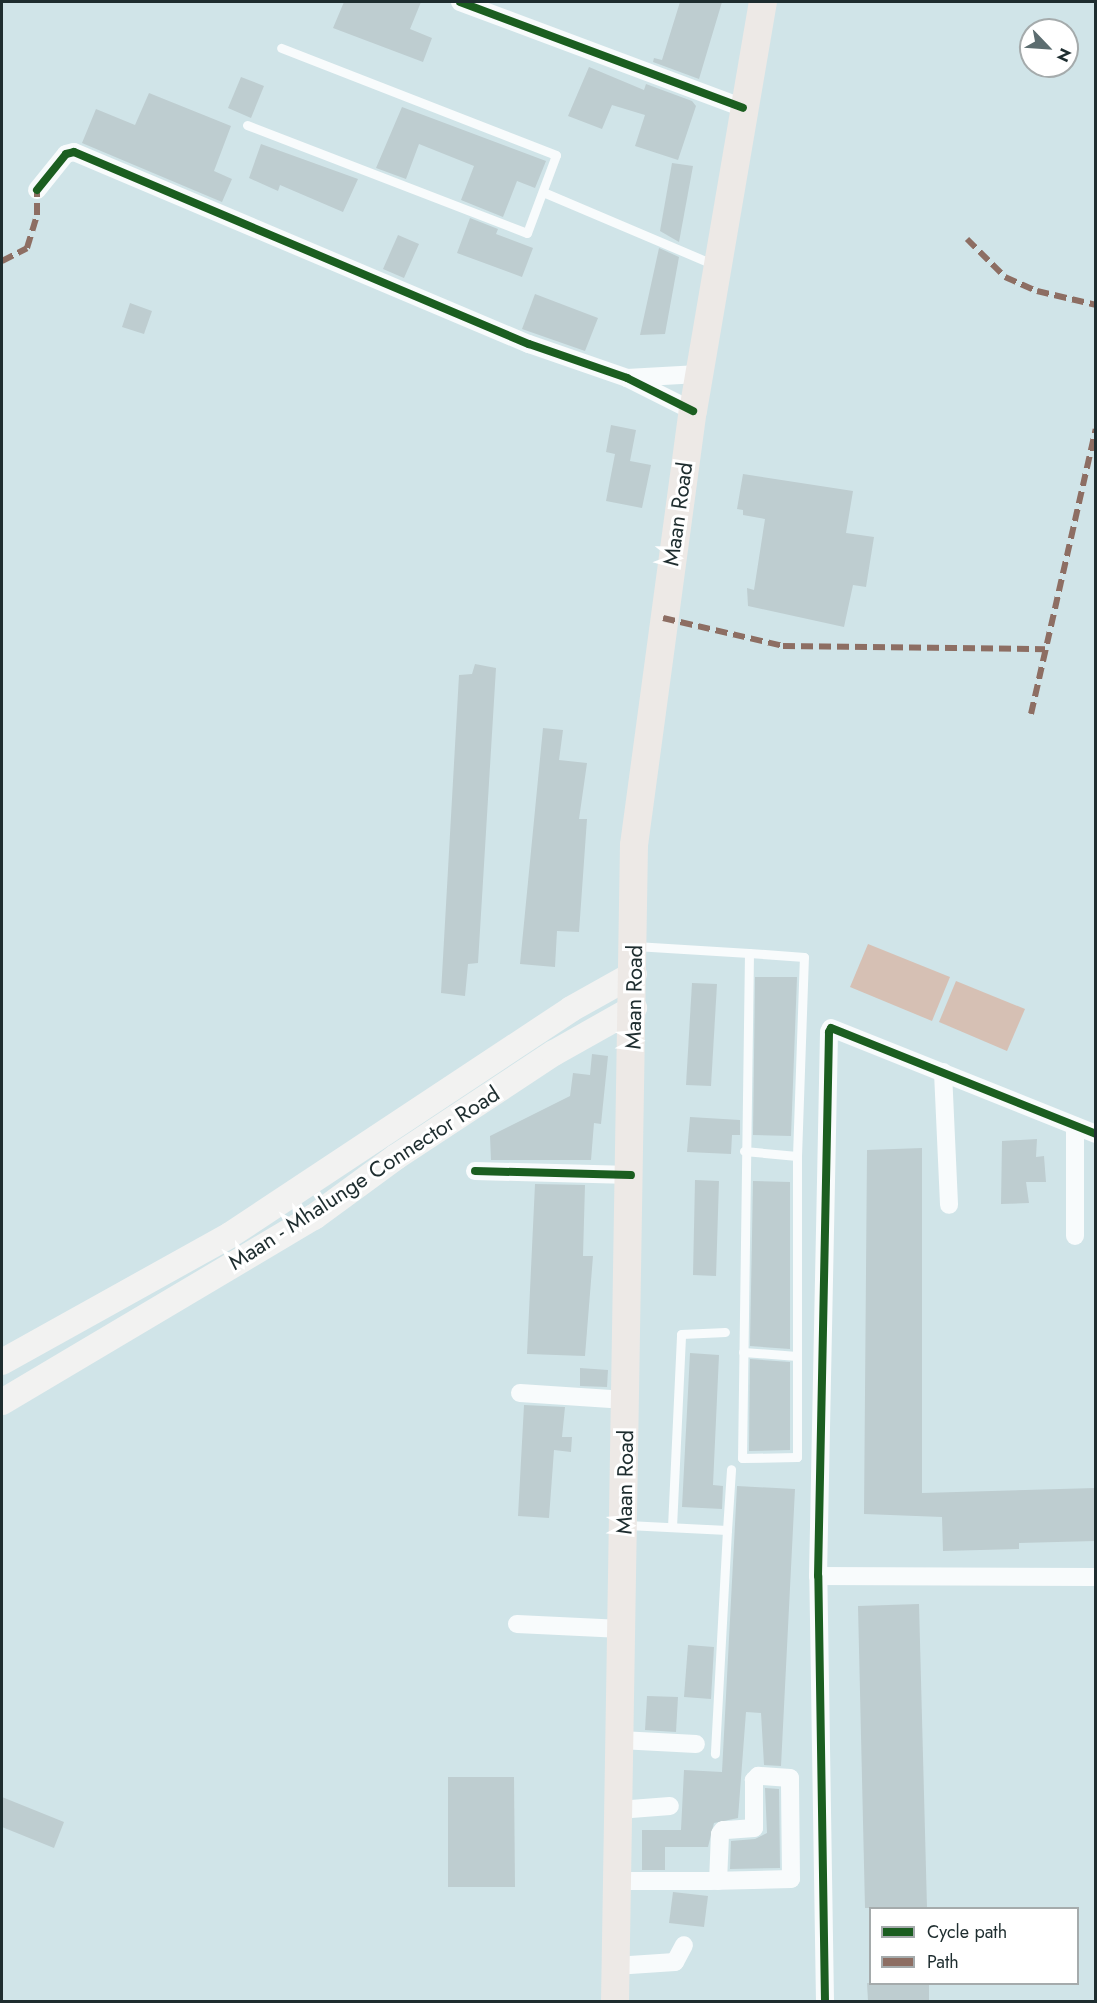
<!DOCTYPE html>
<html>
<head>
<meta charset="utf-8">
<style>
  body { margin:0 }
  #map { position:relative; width:1097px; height:2003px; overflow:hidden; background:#d0e4e8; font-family:Jost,sans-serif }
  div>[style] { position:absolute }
  .green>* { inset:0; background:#d6c0b4 }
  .building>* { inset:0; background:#becdd0 }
  .service>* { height:9px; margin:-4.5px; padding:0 4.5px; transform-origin:4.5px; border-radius:4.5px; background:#f8fbfc }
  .minor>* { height:18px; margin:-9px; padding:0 9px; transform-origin:9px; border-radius:9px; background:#f8fbfc }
  .secondary>* { height:26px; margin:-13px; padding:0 13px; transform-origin:13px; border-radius:13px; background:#f2f2f1 }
  .primary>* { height:28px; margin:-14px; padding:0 14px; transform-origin:14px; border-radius:14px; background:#ede9e6 }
  .quiet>* { height:6px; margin-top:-3px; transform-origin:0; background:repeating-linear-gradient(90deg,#8d6e63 0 12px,transparent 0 18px) }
  .cycleway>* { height:8px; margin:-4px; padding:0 4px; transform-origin:4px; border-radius:4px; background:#1b5e20 }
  span { translate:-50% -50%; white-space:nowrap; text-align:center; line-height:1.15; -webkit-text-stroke:6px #fff; paint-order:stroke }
  .street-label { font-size:22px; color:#1e2d2f }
  .frame { position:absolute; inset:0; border:3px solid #1e2d2f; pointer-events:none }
  .legend { position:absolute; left:869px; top:1907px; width:210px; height:78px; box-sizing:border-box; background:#fff; border:2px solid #a5abac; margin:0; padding:8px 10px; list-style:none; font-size:18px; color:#1e2d2f }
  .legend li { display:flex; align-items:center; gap:12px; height:30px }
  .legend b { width:30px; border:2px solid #a5abac }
  .north { position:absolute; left:1019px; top:18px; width:60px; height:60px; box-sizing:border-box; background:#fff; border:2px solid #a5abac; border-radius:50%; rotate:115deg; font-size:16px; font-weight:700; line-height:24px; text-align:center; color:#1e2d2f }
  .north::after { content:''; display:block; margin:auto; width:21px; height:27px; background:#5c6d70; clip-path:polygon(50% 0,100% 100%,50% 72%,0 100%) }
</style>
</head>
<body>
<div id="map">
  <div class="green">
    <i style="clip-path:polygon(868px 944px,950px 977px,932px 1021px,850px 987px)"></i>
    <i style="clip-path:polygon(956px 981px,1025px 1009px,1007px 1051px,939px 1022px)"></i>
  </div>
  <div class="building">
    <i style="clip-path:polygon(344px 2px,421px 2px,410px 29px,432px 38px,423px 62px,333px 28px)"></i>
    <i style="clip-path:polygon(680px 2px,722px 2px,699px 79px,653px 62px,654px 58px,662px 60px)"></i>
    <i style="clip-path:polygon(589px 67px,644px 90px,646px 84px,692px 101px,696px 106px,678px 160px,635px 146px,645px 115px,612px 105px,602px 129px,568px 116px)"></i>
    <i style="clip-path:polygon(241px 77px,264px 86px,251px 118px,228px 108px)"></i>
    <i style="clip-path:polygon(149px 93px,231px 126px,214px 171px,232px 179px,222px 202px,82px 143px,96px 109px,135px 125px)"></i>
    <i style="clip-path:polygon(402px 107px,546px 161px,535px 188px,517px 181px,503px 217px,461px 200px,474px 166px,419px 144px,406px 179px,376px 168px)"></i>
    <i style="clip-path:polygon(261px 144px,358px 179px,343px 212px,280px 185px,278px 191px,249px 178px)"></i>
    <i style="clip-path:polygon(672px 163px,693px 166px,679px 242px,660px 231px)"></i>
    <i style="clip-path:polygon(470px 218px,498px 229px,496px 234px,533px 248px,522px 277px,457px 253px)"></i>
    <i style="clip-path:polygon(398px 235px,419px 244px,404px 278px,383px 269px)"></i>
    <i style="clip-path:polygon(659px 248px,679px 257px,665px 334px,640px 335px)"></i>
    <i style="clip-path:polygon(535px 294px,598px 318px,585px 351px,522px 329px)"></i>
    <i style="clip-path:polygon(130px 303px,152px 311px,144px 334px,122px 327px)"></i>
    <i style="clip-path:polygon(611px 425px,636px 430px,630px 461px,651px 465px,642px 508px,606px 501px,615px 454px,606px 452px)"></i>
    <i style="clip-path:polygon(743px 474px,853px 491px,846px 533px,874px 537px,866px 587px,853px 585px,844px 627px,748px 606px,747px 588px,754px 590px,765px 519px,743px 515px,743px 510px,737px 509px)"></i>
    <i style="clip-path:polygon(475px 664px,496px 668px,478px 963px,468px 964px,465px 996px,441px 993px,459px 675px,472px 674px)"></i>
    <i style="clip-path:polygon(543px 728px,563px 730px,559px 760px,587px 763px,579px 819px,587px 819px,579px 932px,557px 931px,555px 967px,520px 964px)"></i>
    <i style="clip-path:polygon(755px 977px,797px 977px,791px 1136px,753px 1135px)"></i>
    <i style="clip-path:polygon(692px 983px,717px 984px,711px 1086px,686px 1085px)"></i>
    <i style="clip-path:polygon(592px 1054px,608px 1056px,601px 1124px,594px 1123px,591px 1160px,491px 1160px,490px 1136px,570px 1096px,573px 1073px,590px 1075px)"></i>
    <i style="clip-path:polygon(690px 1117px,740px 1120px,740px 1135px,732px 1135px,731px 1154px,687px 1152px)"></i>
    <i style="clip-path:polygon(1037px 1139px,1036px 1157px,1044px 1156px,1046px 1182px,1026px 1182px,1029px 1203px,1001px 1204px,1002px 1141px)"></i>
    <i style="clip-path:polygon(922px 1148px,922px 1493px,1095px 1488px,1095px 1541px,1019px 1543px,1019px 1549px,943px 1551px,942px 1517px,864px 1514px,867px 1150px)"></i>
    <i style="clip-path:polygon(695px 1180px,719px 1181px,716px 1276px,693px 1275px)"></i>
    <i style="clip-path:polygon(753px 1181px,790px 1182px,790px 1349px,750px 1346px)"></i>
    <i style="clip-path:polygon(535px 1184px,585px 1185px,583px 1256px,593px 1256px,585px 1356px,527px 1354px)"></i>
    <i style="clip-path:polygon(690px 1353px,719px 1355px,713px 1485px,723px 1486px,722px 1509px,682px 1507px)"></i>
    <i style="clip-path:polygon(750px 1359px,790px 1362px,790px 1450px,749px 1451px)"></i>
    <i style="clip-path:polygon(580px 1368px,608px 1370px,607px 1387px,580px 1386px)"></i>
    <i style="clip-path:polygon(524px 1405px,565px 1407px,562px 1437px,572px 1437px,571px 1452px,554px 1450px,549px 1518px,518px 1516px)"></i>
    <i style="clip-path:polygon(737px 1486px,795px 1489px,781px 1766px,764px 1765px,761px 1713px,746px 1712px,738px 1818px,714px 1823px,708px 1847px,665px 1847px,665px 1870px,642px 1870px,642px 1830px,681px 1830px,684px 1770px,722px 1772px)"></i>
    <i style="clip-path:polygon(919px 1604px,927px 1908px,865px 1908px,858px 1606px)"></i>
    <i style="clip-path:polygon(688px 1645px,714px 1647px,711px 1699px,684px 1697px)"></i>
    <i style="clip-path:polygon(647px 1696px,678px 1697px,676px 1732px,645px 1730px)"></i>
    <i style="clip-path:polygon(448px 1777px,514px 1777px,515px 1887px,448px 1887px)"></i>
    <i style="clip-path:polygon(765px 1788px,779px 1789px,780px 1868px,730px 1869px,731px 1841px,755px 1839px,767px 1833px)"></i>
    <i style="clip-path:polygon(2px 1797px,64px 1822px,54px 1848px,2px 1827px)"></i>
    <i style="clip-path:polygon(673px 1892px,708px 1896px,704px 1927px,669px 1923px)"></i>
    <i style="clip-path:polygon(867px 1983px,929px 1983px,929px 2001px,868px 2001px)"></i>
  </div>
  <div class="service">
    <i style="left:247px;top:125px;width:300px;rotate:21.1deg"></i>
    <i style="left:527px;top:233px;width:83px;rotate:-69.6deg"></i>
    <i style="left:556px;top:155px;width:295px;rotate:-158.7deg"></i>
    <i style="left:543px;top:192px;width:187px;rotate:23deg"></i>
    <i style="left:635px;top:946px;width:114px;rotate:3.5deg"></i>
    <i style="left:749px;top:953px;width:505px;rotate:90.79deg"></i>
    <i style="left:742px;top:1458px;width:55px;rotate:-1deg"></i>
    <i style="left:797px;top:1457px;width:301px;rotate:-90deg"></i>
    <i style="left:797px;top:1156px;width:199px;rotate:-88deg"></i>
    <i style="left:804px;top:957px;width:55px;rotate:-175.8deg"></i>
    <i style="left:744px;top:1151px;width:53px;rotate:5.4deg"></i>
    <i style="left:743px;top:1352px;width:54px;rotate:4.2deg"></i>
    <i style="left:627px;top:1525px;width:100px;rotate:2.9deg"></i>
    <i style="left:727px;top:1530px;width:224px;rotate:93.1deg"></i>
    <i style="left:672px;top:1527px;width:193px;rotate:-87.3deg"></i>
    <i style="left:681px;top:1334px;width:44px;rotate:-2.6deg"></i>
    <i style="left:727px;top:1530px;width:61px;rotate:-86.2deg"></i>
  </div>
  <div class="minor">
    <i style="left:460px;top:2px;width:302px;rotate:20.5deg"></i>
    <i style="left:37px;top:190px;width:46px;rotate:-51.1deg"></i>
    <i style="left:66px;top:154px;width:8px;rotate:-14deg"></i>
    <i style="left:74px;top:152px;width:494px;rotate:22.9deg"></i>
    <i style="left:529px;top:344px;width:104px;rotate:19.1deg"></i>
    <i style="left:627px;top:378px;width:74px;rotate:26.6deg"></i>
    <i style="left:627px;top:378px;width:72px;rotate:-3.2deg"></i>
    <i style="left:943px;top:1072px;width:133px;rotate:87.4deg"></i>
    <i style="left:475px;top:1171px;width:156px;rotate:1.5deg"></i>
    <i style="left:1075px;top:1236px;width:110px;rotate:-90deg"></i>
    <i style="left:520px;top:1393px;width:106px;rotate:3.8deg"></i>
    <i style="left:818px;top:1576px;width:278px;rotate:0.2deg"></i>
    <i style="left:517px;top:1624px;width:105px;rotate:2.7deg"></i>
    <i style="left:620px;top:1740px;width:76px;rotate:3deg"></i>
    <i style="left:618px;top:1810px;width:52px;rotate:-4.4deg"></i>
    <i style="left:617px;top:1881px;width:92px"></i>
    <i style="left:709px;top:1881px;width:82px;rotate:-1.4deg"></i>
    <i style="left:791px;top:1879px;width:101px;rotate:-90.6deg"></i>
    <i style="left:790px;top:1778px;width:32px;rotate:-176deg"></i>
    <i style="left:758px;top:1776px;width:6px;rotate:135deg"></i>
    <i style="left:754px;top:1780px;width:48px;rotate:90deg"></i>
    <i style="left:754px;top:1828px;width:31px;rotate:176deg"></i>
    <i style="left:723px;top:1830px;width:5px;rotate:127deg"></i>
    <i style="left:720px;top:1834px;width:47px;rotate:92.4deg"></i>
    <i style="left:615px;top:1966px;width:60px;rotate:-3.8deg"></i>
    <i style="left:675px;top:1962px;width:19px;rotate:-62deg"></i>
    <i style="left:825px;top:2002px;width:426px;rotate:-90.9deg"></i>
    <i style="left:818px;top:1576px;width:544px;rotate:-88.84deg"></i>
    <i style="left:829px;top:1032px;width:4px;rotate:-63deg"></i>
    <i style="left:831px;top:1028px;width:285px;rotate:21.8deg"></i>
  </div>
  <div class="secondary">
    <i style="left:2px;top:1362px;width:261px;rotate:-29.1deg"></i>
    <i style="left:230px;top:1235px;width:409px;rotate:-33.5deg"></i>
    <i style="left:571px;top:1009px;width:72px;rotate:-29.1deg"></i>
    <i style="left:2px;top:1402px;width:363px;rotate:-30.7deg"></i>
    <i style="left:314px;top:1217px;width:102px;rotate:-36.2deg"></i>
    <i style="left:396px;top:1157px;width:189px;rotate:-33.4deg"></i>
    <i style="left:554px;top:1053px;width:92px;rotate:-29.4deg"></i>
  </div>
  <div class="primary">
    <i style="left:615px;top:2002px;width:1157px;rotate:-89.06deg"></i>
    <i style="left:634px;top:845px;width:438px;rotate:-82.3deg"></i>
    <i style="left:693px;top:411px;width:415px;rotate:-80.3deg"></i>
  </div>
  <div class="quiet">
    <i style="left:967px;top:239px;width:54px;rotate:45deg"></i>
    <i style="left:1005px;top:277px;width:35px;rotate:24deg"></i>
    <i style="left:1037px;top:291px;width:61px;rotate:13.3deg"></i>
    <i style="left:2px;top:261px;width:28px;rotate:-27deg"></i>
    <i style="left:27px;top:248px;width:34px;rotate:-73deg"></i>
    <i style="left:37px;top:215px;width:25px;rotate:-90deg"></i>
    <i style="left:663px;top:618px;width:123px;rotate:13.1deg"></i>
    <i style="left:783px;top:646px;width:262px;rotate:0.7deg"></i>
    <i style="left:1031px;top:714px;width:292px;rotate:-77.2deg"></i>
  </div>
  <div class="cycleway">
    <i style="left:460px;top:2px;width:302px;rotate:20.5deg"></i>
    <i style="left:37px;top:190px;width:46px;rotate:-51.1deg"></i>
    <i style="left:66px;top:154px;width:8px;rotate:-14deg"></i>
    <i style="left:74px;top:152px;width:494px;rotate:22.9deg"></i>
    <i style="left:529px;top:344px;width:104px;rotate:19.1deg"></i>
    <i style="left:627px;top:378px;width:74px;rotate:26.6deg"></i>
    <i style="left:475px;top:1171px;width:156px;rotate:1.5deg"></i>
    <i style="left:825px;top:2002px;width:426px;rotate:-90.9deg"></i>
    <i style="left:818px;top:1576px;width:544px;rotate:-88.84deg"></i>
    <i style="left:829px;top:1032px;width:4px;rotate:-63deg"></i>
    <i style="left:831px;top:1028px;width:285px;rotate:21.8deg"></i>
  </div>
  <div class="street-label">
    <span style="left:678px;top:514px;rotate:-82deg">Maan Road</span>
    <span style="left:634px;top:997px;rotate:-89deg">Maan Road</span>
    <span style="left:364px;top:1178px;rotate:-33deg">Maan - Mhalunge Connector Road</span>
    <span style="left:625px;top:1482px;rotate:-89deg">Maan Road</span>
  </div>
  <div class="frame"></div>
  <ul class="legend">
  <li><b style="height:8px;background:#1b5e20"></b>Cycle path</li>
  <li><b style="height:8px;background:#8d6e63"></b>Path</li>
  </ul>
  <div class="north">N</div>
</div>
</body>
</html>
